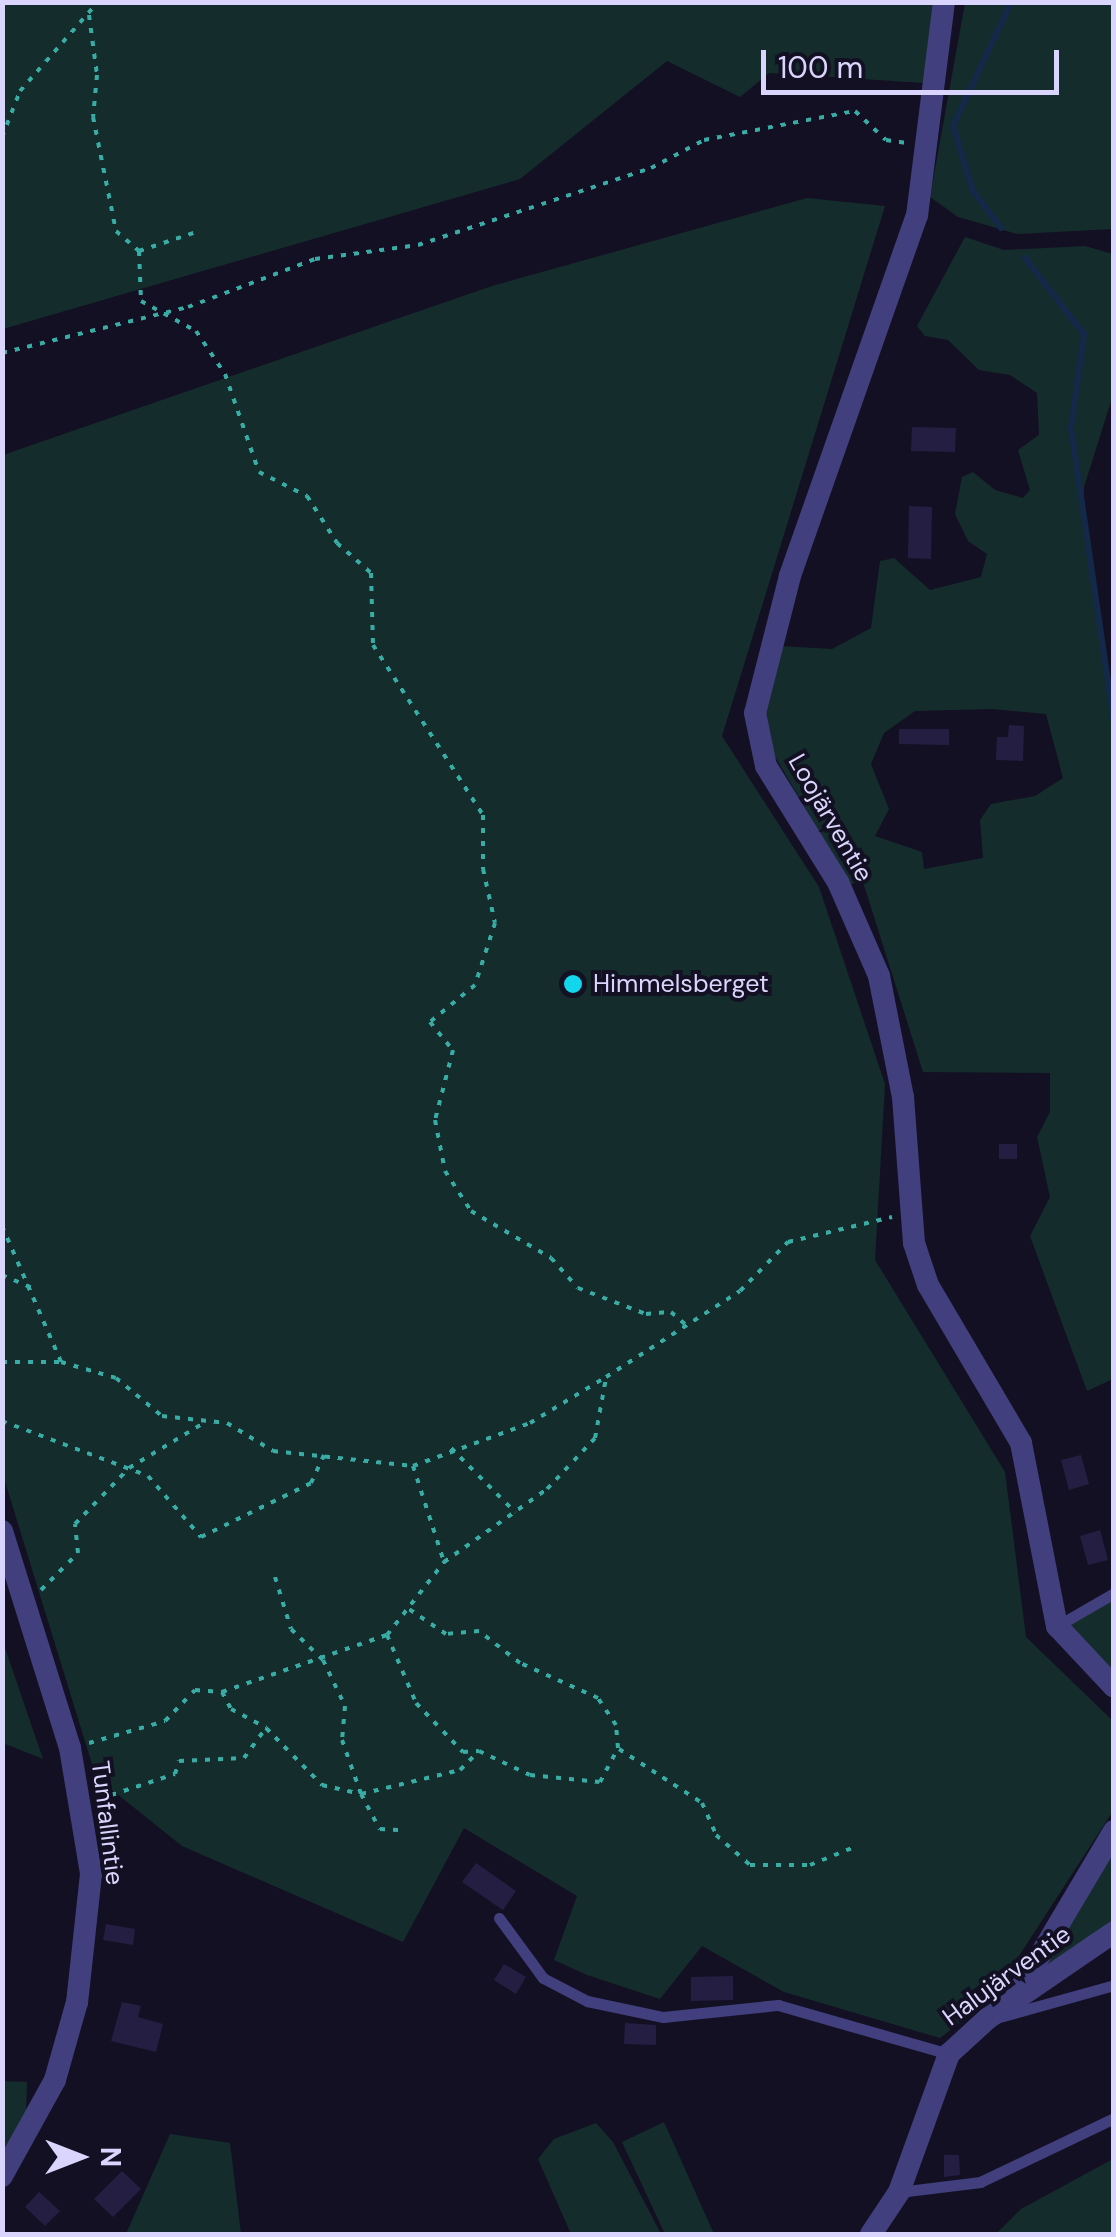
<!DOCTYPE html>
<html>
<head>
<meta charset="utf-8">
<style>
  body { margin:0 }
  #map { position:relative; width:1116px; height:2237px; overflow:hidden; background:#131023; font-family:"DM Sans",sans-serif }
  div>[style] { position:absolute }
  .green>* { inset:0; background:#142d2c }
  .stream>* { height:6px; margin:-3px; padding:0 3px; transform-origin:3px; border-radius:3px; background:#142949 }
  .building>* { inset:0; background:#251e43 }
  .path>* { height:4px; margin-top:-2px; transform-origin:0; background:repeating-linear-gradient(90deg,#38ada6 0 5px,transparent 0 13px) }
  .lane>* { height:11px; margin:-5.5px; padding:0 5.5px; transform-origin:5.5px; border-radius:5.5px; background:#413f7e }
  .street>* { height:22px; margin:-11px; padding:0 11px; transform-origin:11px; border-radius:11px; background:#413f7e }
  .dots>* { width:28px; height:28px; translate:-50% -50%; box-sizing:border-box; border:5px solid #131023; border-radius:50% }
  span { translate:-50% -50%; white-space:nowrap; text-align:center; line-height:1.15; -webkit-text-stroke:8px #131023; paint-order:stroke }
  .street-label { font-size:25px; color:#dad5fc }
  .poi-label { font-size:25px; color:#dad5fc }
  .left { translate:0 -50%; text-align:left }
  .frame { position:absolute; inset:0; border:5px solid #dad5fc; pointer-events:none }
  .north { position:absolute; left:30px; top:2107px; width:100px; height:100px; -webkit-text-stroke:8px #131023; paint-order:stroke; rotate:90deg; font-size:28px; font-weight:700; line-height:40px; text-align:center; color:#dad5fc }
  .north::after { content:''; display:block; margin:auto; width:35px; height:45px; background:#dad5fc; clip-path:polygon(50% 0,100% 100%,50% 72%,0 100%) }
  .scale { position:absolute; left:761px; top:50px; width:298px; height:45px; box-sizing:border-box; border:5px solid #dad5fc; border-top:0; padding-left:12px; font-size:30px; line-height:35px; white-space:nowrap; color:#dad5fc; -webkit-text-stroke:8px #131023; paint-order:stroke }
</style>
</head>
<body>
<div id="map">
  <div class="green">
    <i style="clip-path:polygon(3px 3px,935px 3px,924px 83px,769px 73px,740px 97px,667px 61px,520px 179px,3px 329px)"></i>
    <i style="clip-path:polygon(965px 3px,1113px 3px,1113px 229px,1017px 234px,958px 217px,930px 197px)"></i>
    <i style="clip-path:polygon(807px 198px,885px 206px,722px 736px,819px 887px,885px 1084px,875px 1260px,1005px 1472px,1026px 1637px,1113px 1721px,1113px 1811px,991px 1999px,940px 2038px,784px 1992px,702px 1946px,660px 1999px,587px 1975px,554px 1960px,577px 1896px,464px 1828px,403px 1942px,182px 1846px,96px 1777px,3px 1475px,3px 455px,492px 286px)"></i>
    <i style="clip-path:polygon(evenodd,965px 237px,1004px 250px,1085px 246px,1113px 254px,1113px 395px,1084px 487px,1083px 515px,1114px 724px,1113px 1379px,1087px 1391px,1030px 1236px,1050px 1197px,1037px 1137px,1050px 1112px,1050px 1073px,923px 1072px,863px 882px,850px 884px,767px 743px,765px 716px,779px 646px,832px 649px,871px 628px,880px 561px,894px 558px,930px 590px,981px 577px,987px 554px,968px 541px,955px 514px,962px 477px,973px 472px,995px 490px,1023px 498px,1030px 490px,1018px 450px,1039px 435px,1037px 393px,1010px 375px,979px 370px,948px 340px,925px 336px,917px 326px,965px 237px,992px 709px,1046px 714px,1063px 778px,1035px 796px,991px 804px,980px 820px,983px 858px,924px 869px,922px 852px,875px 836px,889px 809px,871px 764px,884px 733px,915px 711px,992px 709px)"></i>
    <i style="clip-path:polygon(1113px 1593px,1113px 1687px,1057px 1626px)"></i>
    <i style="clip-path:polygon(2px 1642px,3px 1642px,43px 1759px,3px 1743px)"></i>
    <i style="clip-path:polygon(1113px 1831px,1113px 1932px,1013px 2001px)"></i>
    <i style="clip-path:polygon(3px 2081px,27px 2082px,26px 2112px,3px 2154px)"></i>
    <i style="clip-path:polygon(664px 2122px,714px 2234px,665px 2234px,622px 2142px)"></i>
    <i style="clip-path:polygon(596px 2123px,613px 2142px,661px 2234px,571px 2234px,538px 2159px,554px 2139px)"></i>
    <i style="clip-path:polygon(170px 2134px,230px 2143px,241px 2234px,126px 2234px)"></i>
    <i style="clip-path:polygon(1113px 2159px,1113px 2234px,996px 2234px,1021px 2209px)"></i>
  </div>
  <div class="stream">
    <i style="left:1001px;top:228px;width:46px;rotate:-127.1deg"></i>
    <i style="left:973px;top:191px;width:68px;rotate:-107.1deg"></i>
    <i style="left:953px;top:126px;width:137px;rotate:-64.9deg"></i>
    <i style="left:1025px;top:258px;width:96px;rotate:52.2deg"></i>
    <i style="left:1084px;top:334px;width:95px;rotate:97.9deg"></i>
    <i style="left:1071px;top:428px;width:299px;rotate:81.7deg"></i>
  </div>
  <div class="building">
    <i style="clip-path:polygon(912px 427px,956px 428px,955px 452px,911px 451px)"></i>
    <i style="clip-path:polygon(909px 506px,932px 507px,931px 559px,908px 558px)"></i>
    <i style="clip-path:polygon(1009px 725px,1024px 726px,1023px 761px,996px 760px,997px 737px,1008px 737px)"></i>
    <i style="clip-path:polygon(899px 729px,949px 729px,949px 745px,899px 744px)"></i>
    <i style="clip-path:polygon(999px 1144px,1017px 1144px,1017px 1159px,999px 1159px)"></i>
    <i style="clip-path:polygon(1081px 1455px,1089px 1484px,1069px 1490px,1061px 1460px)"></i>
    <i style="clip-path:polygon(1100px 1530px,1108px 1560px,1088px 1565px,1080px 1536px)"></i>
    <i style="clip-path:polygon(476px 1863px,516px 1891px,503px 1910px,462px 1882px)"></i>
    <i style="clip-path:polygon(106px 1924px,135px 1929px,133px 1945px,103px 1940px)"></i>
    <i style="clip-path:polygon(504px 1964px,526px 1977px,516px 1994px,494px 1980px)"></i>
    <i style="clip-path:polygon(733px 1976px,733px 2000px,691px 2001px,691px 1977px)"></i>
    <i style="clip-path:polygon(122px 2002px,141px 2006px,138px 2017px,163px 2024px,156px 2052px,111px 2041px)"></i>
    <i style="clip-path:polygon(625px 2023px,656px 2025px,656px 2045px,624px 2044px)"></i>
    <i style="clip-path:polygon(944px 2155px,959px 2155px,960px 2175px,944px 2177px)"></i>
    <i style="clip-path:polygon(122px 2171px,141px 2189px,113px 2217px,94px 2199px)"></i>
    <i style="clip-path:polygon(39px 2192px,60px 2211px,45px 2226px,25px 2207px)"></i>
  </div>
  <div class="path">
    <i style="left:89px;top:15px;width:61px;rotate:82.4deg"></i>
    <i style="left:97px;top:75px;width:42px;rotate:95.4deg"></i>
    <i style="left:93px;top:117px;width:116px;rotate:78.6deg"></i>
    <i style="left:116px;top:231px;width:30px;rotate:41deg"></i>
    <i style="left:139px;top:251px;width:50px;rotate:87.7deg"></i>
    <i style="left:141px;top:301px;width:63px;rotate:28.6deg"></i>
    <i style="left:196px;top:331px;width:52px;rotate:56deg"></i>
    <i style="left:225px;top:374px;width:104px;rotate:70.9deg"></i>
    <i style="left:259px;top:472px;width:54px;rotate:26.6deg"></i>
    <i style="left:307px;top:496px;width:56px;rotate:57.4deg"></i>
    <i style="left:337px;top:543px;width:45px;rotate:41.4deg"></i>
    <i style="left:371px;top:573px;width:72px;rotate:88.4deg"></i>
    <i style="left:373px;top:645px;width:202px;rotate:57.1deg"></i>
    <i style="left:483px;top:815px;width:54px;rotate:90deg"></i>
    <i style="left:483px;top:869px;width:55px;rotate:77.5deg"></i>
    <i style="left:495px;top:923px;width:65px;rotate:107.9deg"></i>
    <i style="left:475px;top:985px;width:58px;rotate:140.6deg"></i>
    <i style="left:430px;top:1022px;width:36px;rotate:51deg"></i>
    <i style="left:453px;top:1050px;width:72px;rotate:104.4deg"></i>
    <i style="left:435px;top:1120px;width:52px;rotate:78.9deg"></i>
    <i style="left:445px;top:1171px;width:48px;rotate:57deg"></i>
    <i style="left:471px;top:1211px;width:93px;rotate:30.4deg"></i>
    <i style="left:551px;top:1258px;width:40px;rotate:48deg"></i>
    <i style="left:578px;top:1288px;width:73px;rotate:20.9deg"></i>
    <i style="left:646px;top:1314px;width:25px;rotate:-5deg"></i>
    <i style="left:671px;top:1312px;width:21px;rotate:41deg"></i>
    <i style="left:2px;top:137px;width:49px;rotate:-68.6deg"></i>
    <i style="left:20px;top:91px;width:118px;rotate:-48.8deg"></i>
    <i style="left:139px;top:251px;width:60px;rotate:-18.4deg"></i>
    <i style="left:2px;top:353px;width:192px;rotate:-13.9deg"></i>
    <i style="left:188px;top:307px;width:136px;rotate:-20.7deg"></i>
    <i style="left:315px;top:259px;width:104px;rotate:-7.7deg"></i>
    <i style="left:418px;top:245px;width:245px;rotate:-18.3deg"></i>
    <i style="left:651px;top:168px;width:60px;rotate:-27.8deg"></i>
    <i style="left:704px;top:140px;width:154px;rotate:-10.9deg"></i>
    <i style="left:855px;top:111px;width:42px;rotate:43.1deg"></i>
    <i style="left:886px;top:140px;width:21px;rotate:8deg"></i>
    <i style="left:2px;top:1226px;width:148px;rotate:66.5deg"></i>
    <i style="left:2px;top:1275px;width:36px;rotate:23deg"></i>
    <i style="left:2px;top:1362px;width:59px"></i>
    <i style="left:61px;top:1362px;width:57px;rotate:16.2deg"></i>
    <i style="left:116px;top:1378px;width:60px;rotate:39.6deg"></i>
    <i style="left:162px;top:1416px;width:65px;rotate:6.1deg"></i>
    <i style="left:227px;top:1423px;width:54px;rotate:31.3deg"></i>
    <i style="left:273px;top:1451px;width:141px;rotate:6.1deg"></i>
    <i style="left:413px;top:1466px;width:125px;rotate:-20.2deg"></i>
    <i style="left:530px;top:1423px;width:89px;rotate:-31.2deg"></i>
    <i style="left:606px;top:1377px;width:159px;rotate:-32.7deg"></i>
    <i style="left:740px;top:1291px;width:69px;rotate:-45.6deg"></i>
    <i style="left:788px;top:1242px;width:107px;rotate:-13.5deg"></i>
    <i style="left:2px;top:1421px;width:156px;rotate:20.6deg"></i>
    <i style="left:148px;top:1476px;width:81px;rotate:49deg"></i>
    <i style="left:201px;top:1537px;width:123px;rotate:-26.1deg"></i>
    <i style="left:311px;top:1483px;width:31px;rotate:-65deg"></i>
    <i style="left:451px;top:1448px;width:91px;rotate:45deg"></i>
    <i style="left:413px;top:1466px;width:101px;rotate:72.1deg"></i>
    <i style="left:275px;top:1577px;width:54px;rotate:72.9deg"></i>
    <i style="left:291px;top:1629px;width:45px;rotate:44.1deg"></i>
    <i style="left:323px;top:1660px;width:51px;rotate:64.4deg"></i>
    <i style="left:345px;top:1706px;width:34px;rotate:95deg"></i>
    <i style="left:342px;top:1740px;width:57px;rotate:70.6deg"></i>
    <i style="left:361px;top:1794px;width:40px;rotate:62deg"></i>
    <i style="left:380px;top:1829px;width:22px;rotate:3deg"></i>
    <i style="left:41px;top:1590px;width:52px;rotate:-45deg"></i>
    <i style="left:78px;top:1553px;width:29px;rotate:-96deg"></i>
    <i style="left:75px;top:1524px;width:78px;rotate:-46deg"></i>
    <i style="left:129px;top:1468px;width:85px;rotate:-31.1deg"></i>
    <i style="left:387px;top:1635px;width:74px;rotate:66.9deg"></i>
    <i style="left:416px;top:1703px;width:68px;rotate:46.2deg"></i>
    <i style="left:463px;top:1752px;width:16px;rotate:-4deg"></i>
    <i style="left:479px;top:1751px;width:56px;rotate:25.2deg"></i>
    <i style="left:530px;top:1775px;width:70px;rotate:5.7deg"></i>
    <i style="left:600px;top:1782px;width:38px;rotate:-62deg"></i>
    <i style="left:618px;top:1748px;width:23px;rotate:-95deg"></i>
    <i style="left:616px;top:1725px;width:32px;rotate:-124deg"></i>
    <i style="left:598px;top:1698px;width:85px;rotate:-155.8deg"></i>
    <i style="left:520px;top:1663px;width:52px;rotate:-142deg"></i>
    <i style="left:479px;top:1631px;width:33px;rotate:175deg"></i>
    <i style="left:446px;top:1634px;width:45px;rotate:-146deg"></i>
    <i style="left:222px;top:1692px;width:19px;rotate:62deg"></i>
    <i style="left:231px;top:1709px;width:40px;rotate:28deg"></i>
    <i style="left:266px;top:1728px;width:80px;rotate:45.5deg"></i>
    <i style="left:322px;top:1785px;width:40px;rotate:13deg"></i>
    <i style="left:361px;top:1794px;width:102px;rotate:-13.6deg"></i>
    <i style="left:460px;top:1770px;width:27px;rotate:-45deg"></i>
    <i style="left:89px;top:1743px;width:79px;rotate:-16.1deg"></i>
    <i style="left:165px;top:1721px;width:43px;rotate:-45.9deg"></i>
    <i style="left:195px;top:1690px;width:27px;rotate:4deg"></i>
    <i style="left:222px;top:1692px;width:175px;rotate:-19.1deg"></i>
    <i style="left:387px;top:1635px;width:93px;rotate:-52deg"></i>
    <i style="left:444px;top:1562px;width:126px;rotate:-35.3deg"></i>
    <i style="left:547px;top:1489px;width:70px;rotate:-46.7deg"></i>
    <i style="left:595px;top:1438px;width:61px;rotate:-79.6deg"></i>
    <i style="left:619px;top:1749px;width:99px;rotate:33deg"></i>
    <i style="left:702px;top:1803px;width:35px;rotate:66deg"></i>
    <i style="left:716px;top:1835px;width:45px;rotate:41.4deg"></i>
    <i style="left:750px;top:1865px;width:60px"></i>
    <i style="left:810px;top:1865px;width:51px;rotate:-22deg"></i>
    <i style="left:99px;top:1799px;width:80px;rotate:-18.2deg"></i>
    <i style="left:175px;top:1774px;width:14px;rotate:-73deg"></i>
    <i style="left:179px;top:1761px;width:65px;rotate:-2.6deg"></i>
    <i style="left:244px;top:1758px;width:37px;rotate:-54deg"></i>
  </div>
  <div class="lane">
    <i style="left:1057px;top:1626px;width:66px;rotate:-30.1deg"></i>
    <i style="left:499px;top:1918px;width:74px;rotate:53.7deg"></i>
    <i style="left:543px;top:1978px;width:50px;rotate:27.6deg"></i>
    <i style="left:587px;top:2001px;width:78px;rotate:11.9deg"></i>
    <i style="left:663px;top:2017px;width:116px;rotate:-6deg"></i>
    <i style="left:778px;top:2005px;width:178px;rotate:16deg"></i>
    <i style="left:996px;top:2018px;width:123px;rotate:-15.6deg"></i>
    <i style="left:899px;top:2192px;width:82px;rotate:-7deg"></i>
    <i style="left:980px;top:2182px;width:148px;rotate:-25.5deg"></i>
  </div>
  <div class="street">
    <i style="left:944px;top:2px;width:215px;rotate:97.2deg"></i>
    <i style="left:917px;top:215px;width:383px;rotate:109.4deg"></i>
    <i style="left:790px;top:576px;width:141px;rotate:104.3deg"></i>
    <i style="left:755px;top:713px;width:54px;rotate:78.3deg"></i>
    <i style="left:766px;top:766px;width:137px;rotate:58.2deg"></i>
    <i style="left:838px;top:882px;width:103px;rotate:66.4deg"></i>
    <i style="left:879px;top:976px;width:123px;rotate:78.8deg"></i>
    <i style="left:903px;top:1097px;width:146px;rotate:85.7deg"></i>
    <i style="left:914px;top:1243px;width:44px;rotate:71.6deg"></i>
    <i style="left:928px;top:1285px;width:183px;rotate:59.5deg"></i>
    <i style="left:1021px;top:1443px;width:187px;rotate:78.9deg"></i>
    <i style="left:1057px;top:1626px;width:83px;rotate:46.9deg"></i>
    <i style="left:2px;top:1531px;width:227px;rotate:72.6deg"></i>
    <i style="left:70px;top:1748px;width:128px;rotate:80.5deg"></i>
    <i style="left:91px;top:1874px;width:129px;rotate:96.2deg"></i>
    <i style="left:77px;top:2002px;width:81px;rotate:105.8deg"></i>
    <i style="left:55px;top:2080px;width:110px;rotate:118.9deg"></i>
    <i style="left:1016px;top:1996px;width:192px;rotate:-59.3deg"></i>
    <i style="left:871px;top:2234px;width:50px;rotate:-56.3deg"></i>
    <i style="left:899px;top:2192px;width:147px;rotate:-70.1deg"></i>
    <i style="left:949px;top:2054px;width:52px;rotate:-42.6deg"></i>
    <i style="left:987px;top:2019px;width:154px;rotate:-34.4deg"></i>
  </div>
  <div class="dots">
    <i style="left:573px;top:984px;background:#12d6eb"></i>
  </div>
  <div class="street-label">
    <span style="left:830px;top:818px;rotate:60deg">Loojärventie</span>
    <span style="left:107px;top:1823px;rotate:83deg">Tunfallintie</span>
    <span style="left:1007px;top:1976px;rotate:-36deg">Halujärventie</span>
  </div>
  <div class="poi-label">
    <span class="left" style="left:593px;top:984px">Himmelsberget</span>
  </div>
  <div class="frame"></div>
  <div class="north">N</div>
  <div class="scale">100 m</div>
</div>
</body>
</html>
